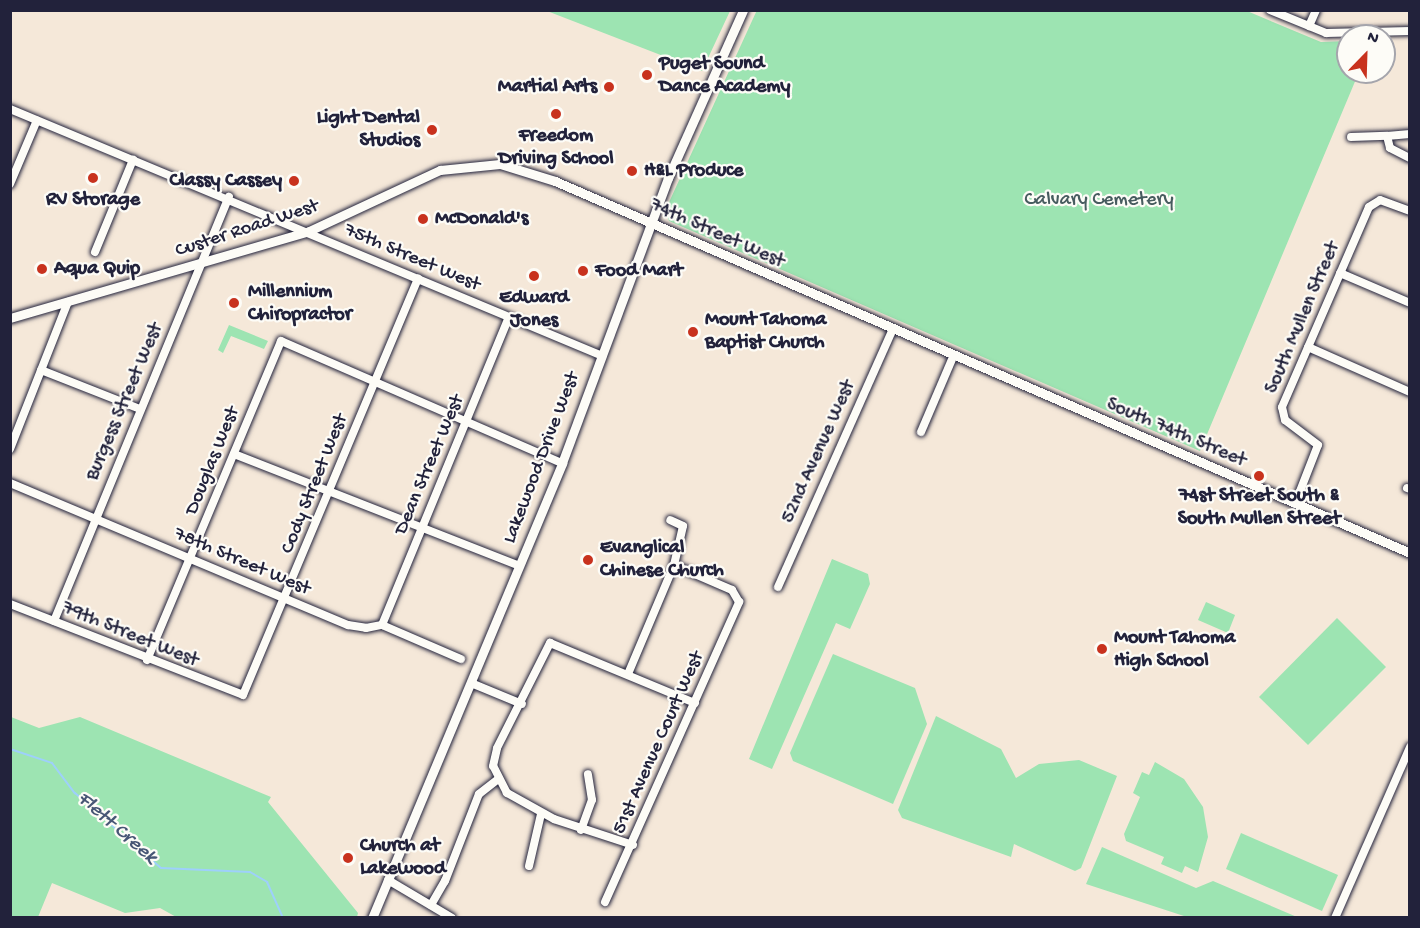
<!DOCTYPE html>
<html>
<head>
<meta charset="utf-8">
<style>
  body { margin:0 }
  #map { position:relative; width:1420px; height:928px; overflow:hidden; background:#f5e8d9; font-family:"Gochi Hand",sans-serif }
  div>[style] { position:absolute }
  .green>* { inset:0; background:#9de4b2 }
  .stream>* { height:2px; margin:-1px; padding:0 1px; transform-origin:1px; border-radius:1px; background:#9ed0fb }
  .roads { filter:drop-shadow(0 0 2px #22223b) drop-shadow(0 0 2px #22223b) }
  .minor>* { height:8px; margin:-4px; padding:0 4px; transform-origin:4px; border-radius:4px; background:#fdfcf7 }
  .major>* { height:9px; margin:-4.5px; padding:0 4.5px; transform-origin:4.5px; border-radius:4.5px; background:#fdfcf7 }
  .dots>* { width:16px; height:16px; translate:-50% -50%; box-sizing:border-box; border:3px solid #fdfcf7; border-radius:50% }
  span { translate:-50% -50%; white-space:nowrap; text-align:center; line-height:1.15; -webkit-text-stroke:4.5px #fdfcf7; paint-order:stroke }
  .poi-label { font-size:20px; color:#22223b; font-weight:700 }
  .left { translate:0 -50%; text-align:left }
  .right { translate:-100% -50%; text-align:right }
  .park-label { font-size:20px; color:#475c5f }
  .street-label { font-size:20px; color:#22223b }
  .water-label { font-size:21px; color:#475675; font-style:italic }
  .frame { position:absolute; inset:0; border:12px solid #22223b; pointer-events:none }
  .north { position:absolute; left:1336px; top:24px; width:60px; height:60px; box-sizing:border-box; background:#fdfcf7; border:2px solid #a5a5ac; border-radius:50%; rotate:23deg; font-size:16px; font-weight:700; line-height:24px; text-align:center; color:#22223b }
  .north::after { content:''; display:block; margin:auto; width:21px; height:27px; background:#c8321e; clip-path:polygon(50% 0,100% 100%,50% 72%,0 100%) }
</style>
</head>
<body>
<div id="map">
  <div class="green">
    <i style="clip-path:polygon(757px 10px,1247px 11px,1321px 42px,1348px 41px,1348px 72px,1359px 72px,1200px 451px,669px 221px,665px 211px)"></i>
    <i style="clip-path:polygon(547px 11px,730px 11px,702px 71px)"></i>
    <i style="clip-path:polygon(229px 325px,268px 341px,264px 349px,231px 336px,223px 353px,218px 350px)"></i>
    <i style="clip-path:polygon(832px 559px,868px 574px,870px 584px,850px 629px,836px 623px,772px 769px,749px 759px)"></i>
    <i style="clip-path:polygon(1206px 602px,1235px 615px,1228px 633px,1198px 620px)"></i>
    <i style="clip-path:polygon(1337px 618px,1386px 667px,1308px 745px,1259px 697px)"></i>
    <i style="clip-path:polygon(833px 654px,915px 688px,927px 724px,893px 804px,793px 761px,790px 753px)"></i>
    <i style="clip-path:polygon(936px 716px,1001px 749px,1016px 778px,1039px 764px,1079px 760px,1117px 776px,1081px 868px,1075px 871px,1014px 844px,1011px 857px,902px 818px,898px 810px)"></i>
    <i style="clip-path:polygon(11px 717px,39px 728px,80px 717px,271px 797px,268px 802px,358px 913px,357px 917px,178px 918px,160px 908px,125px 913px,52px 883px,38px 917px,11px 917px)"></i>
    <i style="clip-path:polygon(1155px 762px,1184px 779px,1203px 807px,1208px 837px,1198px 872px,1185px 866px,1182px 873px,1161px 864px,1164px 857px,1126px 841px,1124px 834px,1140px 797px,1133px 793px,1142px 772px,1149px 775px)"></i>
    <i style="clip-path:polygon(1241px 833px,1338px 875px,1322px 911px,1226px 869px)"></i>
    <i style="clip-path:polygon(1102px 847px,1196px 888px,1213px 881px,1297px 917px,1187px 917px,1086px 884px)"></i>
  </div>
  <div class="stream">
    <i style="left:10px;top:749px;width:44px;rotate:18.4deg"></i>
    <i style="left:52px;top:763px;width:38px;rotate:53deg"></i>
    <i style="left:75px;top:793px;width:114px;rotate:41.1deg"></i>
    <i style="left:161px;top:868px;width:89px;rotate:2.6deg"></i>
    <i style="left:250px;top:872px;width:20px;rotate:30deg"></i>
    <i style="left:267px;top:882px;width:39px;rotate:66deg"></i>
  </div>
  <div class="roads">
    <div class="minor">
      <i style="left:1270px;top:10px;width:61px;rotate:22.3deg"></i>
      <i style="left:1326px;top:33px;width:84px;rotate:-1.4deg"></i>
      <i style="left:1309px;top:26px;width:17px;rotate:-66deg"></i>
      <i style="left:10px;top:109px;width:639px;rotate:22.63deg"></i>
      <i style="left:1387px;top:136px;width:23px;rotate:-5deg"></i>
      <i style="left:1351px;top:137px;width:36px;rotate:-2deg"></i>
      <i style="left:1387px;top:136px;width:12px;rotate:76deg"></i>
      <i style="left:1390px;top:148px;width:22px;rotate:27deg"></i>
      <i style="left:10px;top:184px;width:69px;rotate:-67.1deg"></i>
      <i style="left:95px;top:252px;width:100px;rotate:-67.6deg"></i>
      <i style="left:1340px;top:273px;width:76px;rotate:23.2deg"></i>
      <i style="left:1308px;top:347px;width:111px;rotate:23.8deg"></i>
      <i style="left:41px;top:370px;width:106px;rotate:21.5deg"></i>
      <i style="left:921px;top:432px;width:82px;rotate:-66.9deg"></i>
      <i style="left:10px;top:449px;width:158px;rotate:-68.5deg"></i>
      <i style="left:234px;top:454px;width:307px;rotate:21.4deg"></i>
      <i style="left:10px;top:483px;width:367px;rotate:22.8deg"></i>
      <i style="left:348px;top:625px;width:18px;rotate:9deg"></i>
      <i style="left:366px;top:628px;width:16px;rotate:-11deg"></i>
      <i style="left:382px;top:625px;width:86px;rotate:23.3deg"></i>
      <i style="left:1407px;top:488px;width:3px;rotate:18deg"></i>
      <i style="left:1295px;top:504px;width:63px;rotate:-68.7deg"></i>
      <i style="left:1318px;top:445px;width:41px;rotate:-142.9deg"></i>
      <i style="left:1285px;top:420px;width:13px;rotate:-103deg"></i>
      <i style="left:1282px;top:407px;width:218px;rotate:-66.5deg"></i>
      <i style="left:1369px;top:207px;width:13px;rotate:-32deg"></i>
      <i style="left:1380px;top:200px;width:32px;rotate:20deg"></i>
      <i style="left:778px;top:587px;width:280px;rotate:-66deg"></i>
      <i style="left:10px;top:604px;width:250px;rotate:21.3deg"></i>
      <i style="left:243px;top:695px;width:452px;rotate:-67.2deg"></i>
      <i style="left:54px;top:621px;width:459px;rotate:-67.6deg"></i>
      <i style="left:382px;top:625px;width:333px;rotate:-67.6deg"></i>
      <i style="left:147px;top:660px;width:346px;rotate:-67.2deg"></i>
      <i style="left:281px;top:341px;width:306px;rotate:23.5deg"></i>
      <i style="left:628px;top:674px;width:118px;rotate:-67.1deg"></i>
      <i style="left:674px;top:565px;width:40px;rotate:-77deg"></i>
      <i style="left:683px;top:526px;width:14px;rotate:-155deg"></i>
      <i style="left:471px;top:683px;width:55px;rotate:22.4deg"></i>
      <i style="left:581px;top:830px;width:32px;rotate:-70deg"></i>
      <i style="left:592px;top:800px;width:26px;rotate:-99deg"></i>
      <i style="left:633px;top:845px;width:83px;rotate:-161.8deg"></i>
      <i style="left:554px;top:819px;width:54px;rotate:-151deg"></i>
      <i style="left:507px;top:793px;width:30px;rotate:-117deg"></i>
      <i style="left:493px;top:766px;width:18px;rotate:-77deg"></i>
      <i style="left:497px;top:748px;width:118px;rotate:-63.2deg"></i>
      <i style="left:550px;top:643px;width:157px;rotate:22.5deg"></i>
      <i style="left:529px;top:866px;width:53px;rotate:-77deg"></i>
      <i style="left:388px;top:880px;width:74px;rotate:30.7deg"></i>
      <i style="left:605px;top:902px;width:329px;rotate:-65.9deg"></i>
      <i style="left:739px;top:602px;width:14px;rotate:-120deg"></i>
      <i style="left:732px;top:590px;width:63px;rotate:-156.7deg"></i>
      <i style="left:431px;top:905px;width:28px;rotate:-60deg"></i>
      <i style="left:445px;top:881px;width:93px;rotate:-68.7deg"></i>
      <i style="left:479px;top:794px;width:23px;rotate:-38deg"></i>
      <i style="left:1335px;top:918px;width:187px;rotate:-66.3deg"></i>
    </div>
    <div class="major">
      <i style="left:10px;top:318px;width:311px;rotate:-16.2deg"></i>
      <i style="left:309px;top:231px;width:145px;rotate:-25deg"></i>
      <i style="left:440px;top:170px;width:60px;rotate:-5.7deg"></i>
      <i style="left:500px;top:164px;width:58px;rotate:17.2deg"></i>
      <i style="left:555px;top:181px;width:932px;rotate:23.51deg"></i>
      <i style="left:372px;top:918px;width:493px;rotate:-67.3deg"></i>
      <i style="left:562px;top:463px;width:304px;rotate:-69.6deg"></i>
      <i style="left:668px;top:178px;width:184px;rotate:-65.9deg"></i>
    </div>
  </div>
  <div class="dots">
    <i style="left:647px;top:75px;background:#c8321e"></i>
    <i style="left:609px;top:87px;background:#c8321e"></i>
    <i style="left:556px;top:114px;background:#c8321e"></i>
    <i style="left:432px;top:130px;background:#c8321e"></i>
    <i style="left:632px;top:171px;background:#c8321e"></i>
    <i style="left:93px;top:178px;background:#c8321e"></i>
    <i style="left:294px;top:181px;background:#c8321e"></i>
    <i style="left:423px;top:219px;background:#c8321e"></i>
    <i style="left:42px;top:269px;background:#c8321e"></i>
    <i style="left:583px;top:271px;background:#c8321e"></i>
    <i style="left:534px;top:276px;background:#c8321e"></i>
    <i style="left:234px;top:303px;background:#c8321e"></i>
    <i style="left:693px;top:332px;background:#c8321e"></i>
    <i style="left:1259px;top:476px;background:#c8321e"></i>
    <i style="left:588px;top:560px;background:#c8321e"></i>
    <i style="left:1102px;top:649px;background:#c8321e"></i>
    <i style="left:348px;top:858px;background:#c8321e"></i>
  </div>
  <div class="poi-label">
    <span class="left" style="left:659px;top:76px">Puget Sound<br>Dance Academy</span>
    <span class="right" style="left:597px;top:87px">Martial Arts</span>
    <span class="right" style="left:420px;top:130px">Light Dental<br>Studios</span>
    <span style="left:556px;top:148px">Freedom<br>Driving School</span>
    <span class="left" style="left:644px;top:171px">H&amp;L Produce</span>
    <span class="right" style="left:282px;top:181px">Classy Cassey</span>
    <span style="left:93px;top:200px">RV Storage</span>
    <span class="left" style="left:435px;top:219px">McDonald's</span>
    <span class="left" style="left:54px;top:269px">Aqua Quip</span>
    <span class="left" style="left:595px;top:271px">Food Mart</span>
    <span class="left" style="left:248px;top:304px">Millennium<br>Chiropractor</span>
    <span style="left:534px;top:310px">Edward<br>Jones</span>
    <span class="left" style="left:705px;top:332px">Mount Tahoma<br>Baptist Church</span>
    <span style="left:1259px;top:508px">74st Street South &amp;<br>South Mullen Street</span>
    <span class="left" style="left:600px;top:560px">Evanglical<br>Chinese Church</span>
    <span class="left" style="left:1114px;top:650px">Mount Tahoma<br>High School</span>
    <span class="left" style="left:360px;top:858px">Church at<br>Lakewood</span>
  </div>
  <div class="park-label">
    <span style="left:1099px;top:200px">Calvary Cemetery</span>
  </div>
  <div class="street-label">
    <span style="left:247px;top:229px;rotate:-18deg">Custer Road West</span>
    <span style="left:717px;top:234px;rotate:24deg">74th Street West</span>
    <span style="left:412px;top:258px;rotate:23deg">75th Street West</span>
    <span style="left:1303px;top:318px;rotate:-67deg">South Mullen Street</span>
    <span style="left:125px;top:402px;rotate:-67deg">Burgess Street West</span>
    <span style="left:1176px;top:433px;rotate:23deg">South 74th Street</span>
    <span style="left:819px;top:452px;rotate:-66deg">52nd Avenue West</span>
    <span style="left:542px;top:458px;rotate:-69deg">Lakewood Drive West</span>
    <span style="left:213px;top:461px;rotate:-68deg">Douglas West</span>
    <span style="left:430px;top:465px;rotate:-67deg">Dean Street West</span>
    <span style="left:315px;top:484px;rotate:-68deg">Cody Street West</span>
    <span style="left:242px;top:562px;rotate:23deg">78th Street West</span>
    <span style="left:130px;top:635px;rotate:22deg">79th Street West</span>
    <span style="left:659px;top:743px;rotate:-66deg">51st Avenue Court West</span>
  </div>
  <div class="water-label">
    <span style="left:116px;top:829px;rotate:41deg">Flett Creek</span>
  </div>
  <div class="frame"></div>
  <div class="north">N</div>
</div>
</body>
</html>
